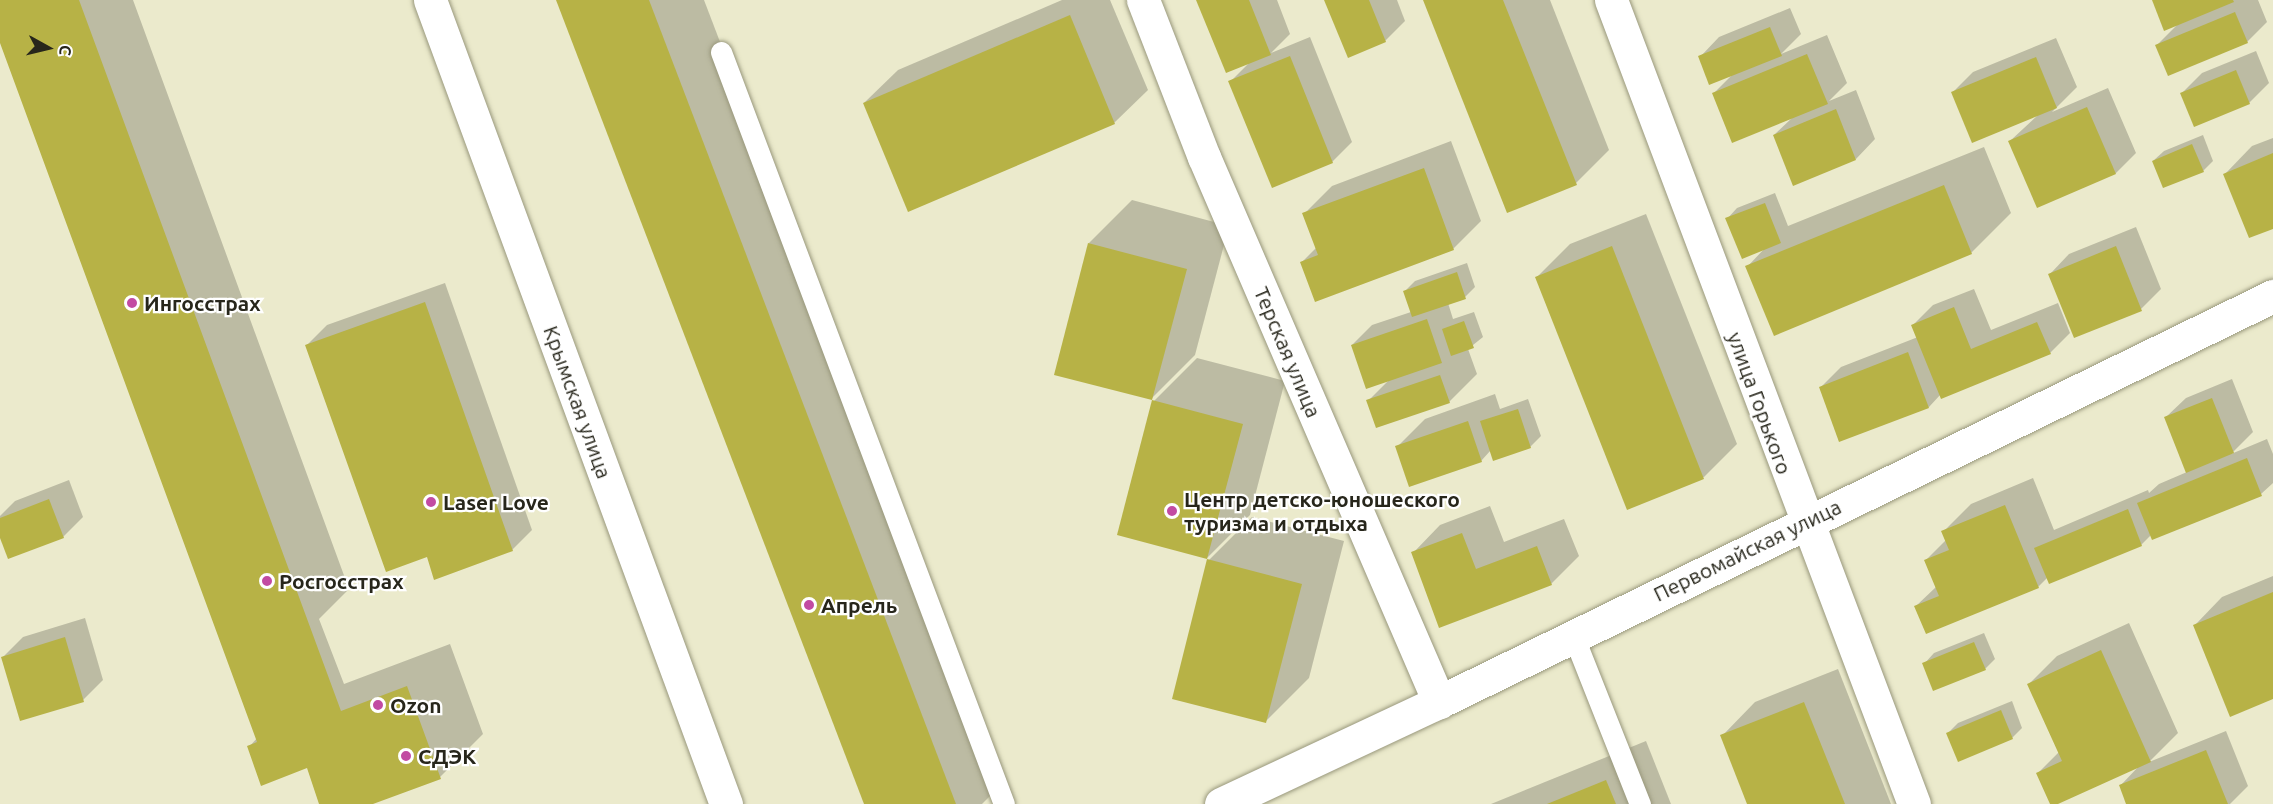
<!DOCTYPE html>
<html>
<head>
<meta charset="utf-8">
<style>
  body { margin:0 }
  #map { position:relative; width:2273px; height:804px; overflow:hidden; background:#ebeacc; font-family:Ubuntu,sans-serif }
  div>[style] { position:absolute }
  .shadow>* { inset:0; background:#0003 }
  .building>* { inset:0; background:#b7b246 }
  .roads { filter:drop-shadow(0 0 2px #99987c) drop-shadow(0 0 2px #99987c) }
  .lane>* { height:21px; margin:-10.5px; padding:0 10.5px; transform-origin:10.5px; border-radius:10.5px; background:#fff }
  .street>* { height:33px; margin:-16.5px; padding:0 16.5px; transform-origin:16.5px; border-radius:16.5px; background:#fff }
  .secondary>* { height:33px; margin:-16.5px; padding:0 16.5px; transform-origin:16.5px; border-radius:16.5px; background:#fff }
  .dots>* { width:16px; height:16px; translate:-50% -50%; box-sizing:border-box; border:3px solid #fff; border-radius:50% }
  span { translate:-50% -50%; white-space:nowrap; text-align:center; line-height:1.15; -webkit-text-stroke:4.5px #fff; paint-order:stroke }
  .poi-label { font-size:21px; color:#27261b; font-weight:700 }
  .left { translate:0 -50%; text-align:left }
  .street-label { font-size:21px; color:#27261b }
  .north { position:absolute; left:18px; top:18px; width:60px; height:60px; -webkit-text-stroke:4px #fff; paint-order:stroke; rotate:98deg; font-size:16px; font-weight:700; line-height:24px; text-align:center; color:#27261b }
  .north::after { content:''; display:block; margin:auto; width:21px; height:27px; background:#27261b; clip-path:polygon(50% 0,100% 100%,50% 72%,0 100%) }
</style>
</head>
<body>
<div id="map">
  <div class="shadow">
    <i style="clip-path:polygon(0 0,133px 0,349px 589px,319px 619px,344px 684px,450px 644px,483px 734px,440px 777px,369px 804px,321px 804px,308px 766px,249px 747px,257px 738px,0 38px)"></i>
    <i style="clip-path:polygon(558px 0,704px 0,1003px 783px,982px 804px,866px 804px)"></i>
    <i style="clip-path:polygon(1062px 0,1110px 0,1148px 90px,1114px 123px,864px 103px,898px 70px)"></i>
    <i style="clip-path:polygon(1198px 0,1277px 0,1290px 34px,1271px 53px,1310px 37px,1352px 142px,1332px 162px,1230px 82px,1250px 62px)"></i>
    <i style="clip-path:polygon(1326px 0,1397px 0,1405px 21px,1385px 41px)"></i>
    <i style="clip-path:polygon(1425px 0,1550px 0,1609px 150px,1576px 183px)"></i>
    <i style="clip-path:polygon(2154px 0,2258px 0,2267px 22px,2247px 42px,2157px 45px,2179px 23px)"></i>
    <i style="clip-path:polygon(1790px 8px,1801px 34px,1781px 54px,1827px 35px,1847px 83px,1829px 101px,1856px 90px,1875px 139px,1856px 159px,1774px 135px,1793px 117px,1713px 94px,1733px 74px,1700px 57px,1719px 37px)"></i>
    <i style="clip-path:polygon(2056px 38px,2077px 87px,2052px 112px,2108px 88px,2136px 153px,2116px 173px,2038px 206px,2010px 141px,2038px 115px,1953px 92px,1973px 72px)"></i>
    <i style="clip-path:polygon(2256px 51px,2269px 83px,2249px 103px,2182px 93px,2202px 73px)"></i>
    <i style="clip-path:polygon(2203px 135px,2213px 161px,2203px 171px,2153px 161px,2164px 151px)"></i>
    <i style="clip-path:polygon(2273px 138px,2273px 227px,2225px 174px,2252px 146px)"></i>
    <i style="clip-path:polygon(1451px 141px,1481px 221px,1453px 249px,1301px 263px,1316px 248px,1304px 214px,1332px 186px)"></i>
    <i style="clip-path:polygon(1984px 147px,2011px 213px,1971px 253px,1747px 267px,1766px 247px,1727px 219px,1737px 208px,1775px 193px,1788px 226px)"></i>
    <i style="clip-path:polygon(1132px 200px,1229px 226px,1195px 355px,1152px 398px,1089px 243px)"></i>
    <i style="clip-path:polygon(1646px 214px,1737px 444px,1704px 477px,1628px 508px,1536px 278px,1570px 244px)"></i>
    <i style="clip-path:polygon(2136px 227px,2161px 289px,2141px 309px,2050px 274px,2069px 254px)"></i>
    <i style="clip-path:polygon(1467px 263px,1475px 287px,1465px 297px,1448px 303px,1453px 319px,1474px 312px,1483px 337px,1468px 349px,1477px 374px,1449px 402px,1368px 401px,1389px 380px,1352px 345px,1372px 325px,1411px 312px,1405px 291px,1415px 281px)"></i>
    <i style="clip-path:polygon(445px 283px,532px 530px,512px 550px,428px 556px,307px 345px,327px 325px)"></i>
    <i style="clip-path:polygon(1974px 289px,1991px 330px,2058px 303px,2070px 333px,2050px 353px,1941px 394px,1929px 407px,1821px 387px,1841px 367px,1918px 337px,1913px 325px,1933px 305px)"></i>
    <i style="clip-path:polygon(1197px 358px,1285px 381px,1250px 515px,1207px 558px,1154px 401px)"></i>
    <i style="clip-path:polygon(2232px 379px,2253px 432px,2231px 454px,2267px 439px,2273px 454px,2273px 483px,2261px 494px,2152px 538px,2151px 535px,2141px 545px,2048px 577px,2038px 587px,1916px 606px,1936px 587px,1926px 560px,1946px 540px,1943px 532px,1971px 504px,2033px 478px,2054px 530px,2148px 490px,2149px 493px,2159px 484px,2187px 472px,2166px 417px,2186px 398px)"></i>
    <i style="clip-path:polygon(1495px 394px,1500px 409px,1528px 399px,1541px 436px,1530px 447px,1491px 450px,1481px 461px,1397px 447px,1425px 419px)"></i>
    <i style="clip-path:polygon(69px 480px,83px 517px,63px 537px,0 534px,0 516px,15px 501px)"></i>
    <i style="clip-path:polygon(1490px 506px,1504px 542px,1564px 519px,1579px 556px,1551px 584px,1440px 626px,1413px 553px,1440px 525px)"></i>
    <i style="clip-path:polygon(1252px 517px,1344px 541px,1309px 678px,1266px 721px,1209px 560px)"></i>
    <i style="clip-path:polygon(2273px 576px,2273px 698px,2195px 625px,2222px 597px)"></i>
    <i style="clip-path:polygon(85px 618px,103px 680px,83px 700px,3px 657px,23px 637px)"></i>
    <i style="clip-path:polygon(2129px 623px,2178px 733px,2149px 762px,2226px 731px,2248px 786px,2230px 804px,2128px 804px,2120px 786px,2140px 765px,2052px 804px,2038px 773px,2059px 752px,2029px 684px,2057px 656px)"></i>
    <i style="clip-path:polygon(1984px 633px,1995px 659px,1985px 669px,1924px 664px,1934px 653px)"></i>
    <i style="clip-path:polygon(1838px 669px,1891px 804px,1749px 804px,1722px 736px,1755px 702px)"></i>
    <i style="clip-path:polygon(2012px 701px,2022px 728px,2012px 738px,1948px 733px,1958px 723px)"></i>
    <i style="clip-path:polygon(1646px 741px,1671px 804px,1491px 804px)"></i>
  </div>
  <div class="building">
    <i style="clip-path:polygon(0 0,79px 0,341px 711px,407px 686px,441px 779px,373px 804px,319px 804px,307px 768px,261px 786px,247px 746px,257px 742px,0 43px)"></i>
    <i style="clip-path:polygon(556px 0,649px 0,956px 804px,864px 804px)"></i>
    <i style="clip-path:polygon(1196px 0,1249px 0,1271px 55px,1226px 73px)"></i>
    <i style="clip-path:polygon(1324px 0,1369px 0,1386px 42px,1348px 58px)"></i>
    <i style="clip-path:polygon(1423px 0,1503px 0,1577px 185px,1507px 213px)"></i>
    <i style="clip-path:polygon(2152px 0,2233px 0,2234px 2px,2164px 31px)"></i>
    <i style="clip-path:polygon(2235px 12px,2248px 43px,2168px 76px,2155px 45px)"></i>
    <i style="clip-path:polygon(1070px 15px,1115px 124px,908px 212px,863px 103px)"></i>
    <i style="clip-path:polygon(1770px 27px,1782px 56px,1709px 85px,1698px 56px)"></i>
    <i style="clip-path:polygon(1807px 54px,1828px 104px,1732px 143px,1712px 93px)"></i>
    <i style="clip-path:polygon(1290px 56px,1333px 163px,1272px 188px,1228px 81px)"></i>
    <i style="clip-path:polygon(2036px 57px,2057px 108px,1972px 143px,1951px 92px)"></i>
    <i style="clip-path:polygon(2236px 70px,2250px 104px,2194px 127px,2180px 93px)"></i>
    <i style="clip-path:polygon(2087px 107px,2116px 174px,2037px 208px,2008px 141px)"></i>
    <i style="clip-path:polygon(1836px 109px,1856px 160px,1793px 186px,1773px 135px)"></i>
    <i style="clip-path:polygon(2192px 144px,2204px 172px,2163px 188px,2152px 161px)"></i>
    <i style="clip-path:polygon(2273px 153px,2273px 229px,2249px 238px,2223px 174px)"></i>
    <i style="clip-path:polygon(1424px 168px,1454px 250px,1315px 302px,1300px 262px,1318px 255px,1302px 213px)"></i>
    <i style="clip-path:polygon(1944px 185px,1972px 254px,1774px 336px,1745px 266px)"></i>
    <i style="clip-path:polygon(1765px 203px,1781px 243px,1742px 259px,1725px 218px)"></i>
    <i style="clip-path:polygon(1088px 243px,1187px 269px,1152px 400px,1054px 375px)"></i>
    <i style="clip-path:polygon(1612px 246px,1704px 479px,1627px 510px,1535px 277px)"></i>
    <i style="clip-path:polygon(2116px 246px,2142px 311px,2074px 338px,2048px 274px)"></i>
    <i style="clip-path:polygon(1457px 272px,1466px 299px,1412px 317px,1403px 291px)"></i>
    <i style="clip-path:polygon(425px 302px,513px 551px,434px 580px,427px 557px,386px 572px,305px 345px)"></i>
    <i style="clip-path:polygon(1954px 307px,1971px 349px,2037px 322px,2051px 354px,1941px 399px,1911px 325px)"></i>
    <i style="clip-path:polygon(1427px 319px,1442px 363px,1366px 389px,1351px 345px)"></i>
    <i style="clip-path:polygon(1464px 321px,1474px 348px,1451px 356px,1442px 329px)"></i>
    <i style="clip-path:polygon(1908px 352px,1929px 408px,1839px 442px,1819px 387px)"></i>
    <i style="clip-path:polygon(1440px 375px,1450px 403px,1376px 428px,1366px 400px)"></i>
    <i style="clip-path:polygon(2212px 398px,2234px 453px,2186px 473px,2164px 417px)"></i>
    <i style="clip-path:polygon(1152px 400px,1243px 424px,1207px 559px,1117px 535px)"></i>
    <i style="clip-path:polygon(1518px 409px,1531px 448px,1493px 461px,1480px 421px)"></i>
    <i style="clip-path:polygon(1468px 421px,1482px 462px,1409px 487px,1395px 446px)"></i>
    <i style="clip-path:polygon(2247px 458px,2262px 496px,2152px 540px,2137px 503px)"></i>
    <i style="clip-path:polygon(49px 499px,64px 538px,8px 559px,0 538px,0 518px)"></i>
    <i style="clip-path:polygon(2005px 505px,2039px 588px,1926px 634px,1914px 606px,1939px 596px,1924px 560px,1949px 550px,1941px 531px)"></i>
    <i style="clip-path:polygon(2128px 509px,2142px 546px,2049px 584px,2034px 548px)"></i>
    <i style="clip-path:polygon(1462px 533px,1476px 569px,1537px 546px,1552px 585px,1439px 628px,1411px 552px)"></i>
    <i style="clip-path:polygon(1207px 559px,1302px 584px,1266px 723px,1172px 699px)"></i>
    <i style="clip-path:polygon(2273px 592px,2273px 699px,2230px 717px,2193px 625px)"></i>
    <i style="clip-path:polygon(65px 637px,84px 702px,20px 721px,1px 657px)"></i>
    <i style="clip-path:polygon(1974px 642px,1986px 670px,1933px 691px,1922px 663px)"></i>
    <i style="clip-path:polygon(2101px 650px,2151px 762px,2058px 804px,2050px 804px,2036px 773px,2062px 761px,2027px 684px)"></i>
    <i style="clip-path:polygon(1804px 702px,1845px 804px,1747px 804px,1720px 735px)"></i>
    <i style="clip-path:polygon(2001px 710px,2013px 739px,1958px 762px,1946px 733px)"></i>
    <i style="clip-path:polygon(2206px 750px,2228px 804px,2126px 804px,2119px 785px)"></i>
    <i style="clip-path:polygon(1606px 780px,1616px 804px,1547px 804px)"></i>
  </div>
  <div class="roads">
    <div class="lane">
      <i style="left:721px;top:52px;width:803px;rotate:69.38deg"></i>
      <i style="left:1573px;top:635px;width:182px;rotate:68.4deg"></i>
    </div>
    <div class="street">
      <i style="left:1143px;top:0;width:168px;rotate:68.8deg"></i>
      <i style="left:1204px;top:157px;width:594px;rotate:66.67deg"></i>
      <i style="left:1611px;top:0;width:859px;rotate:69.35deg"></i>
      <i style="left:1221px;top:804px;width:241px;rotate:-25.1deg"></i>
      <i style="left:1439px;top:702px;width:928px;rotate:-25.96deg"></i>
    </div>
    <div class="secondary">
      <i style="left:430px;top:0;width:857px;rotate:69.79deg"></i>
    </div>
  </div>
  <div class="dots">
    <i style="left:132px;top:303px;background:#c24ba2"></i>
    <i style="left:431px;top:502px;background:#c24ba2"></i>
    <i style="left:1172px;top:511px;background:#c24ba2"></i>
    <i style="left:267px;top:581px;background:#c24ba2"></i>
    <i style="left:809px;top:605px;background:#c24ba2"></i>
    <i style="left:378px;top:705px;background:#c24ba2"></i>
    <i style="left:406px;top:756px;background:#c24ba2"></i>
  </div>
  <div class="poi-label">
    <span class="left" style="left:144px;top:303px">Ингосстрах</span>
    <span class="left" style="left:1184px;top:511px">Центр детско-юношеского<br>туризма и отдыха</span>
    <span class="left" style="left:443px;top:502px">Laser Love</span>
    <span class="left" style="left:279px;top:581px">Росгосстрах</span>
    <span class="left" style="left:821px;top:605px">Апрель</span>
    <span class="left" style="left:390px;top:705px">Ozon</span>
    <span class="left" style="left:418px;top:756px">СДЭК</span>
  </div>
  <div class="street-label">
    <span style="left:1288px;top:352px;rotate:67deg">Терская улица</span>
    <span style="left:578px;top:402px;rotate:70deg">Крымская улица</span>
    <span style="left:1760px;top:403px;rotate:70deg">улица Горького</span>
    <span style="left:1747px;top:550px;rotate:-26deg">Первомайская улица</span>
  </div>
  <div class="north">С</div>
</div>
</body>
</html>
